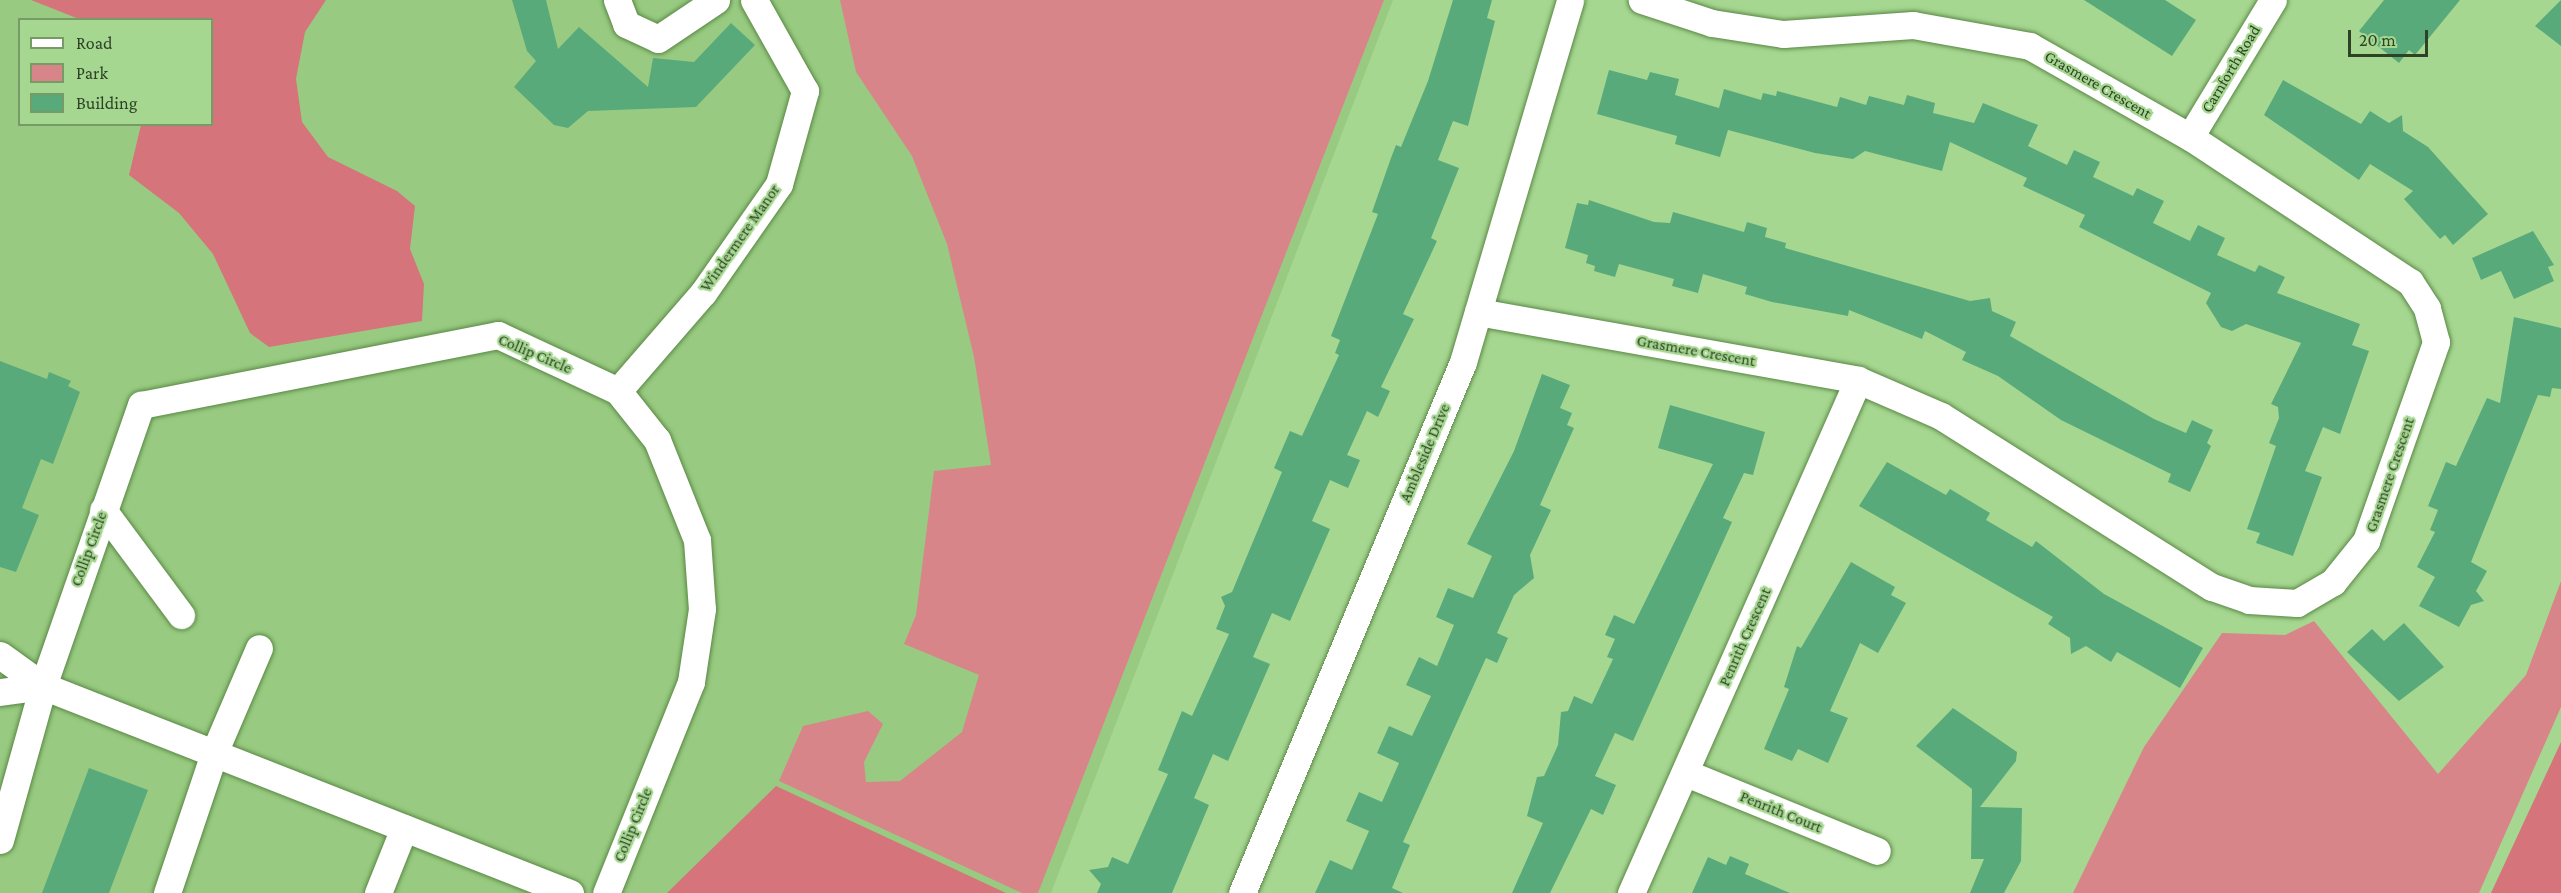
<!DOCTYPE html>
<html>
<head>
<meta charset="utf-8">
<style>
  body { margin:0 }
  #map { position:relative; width:2561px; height:893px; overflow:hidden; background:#a6d791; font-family:"Crimson Pro",serif }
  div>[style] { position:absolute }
  .built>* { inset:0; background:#98cb81 }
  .green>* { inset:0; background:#d8858a }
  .forest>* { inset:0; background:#d5747b }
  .building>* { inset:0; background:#59aa7b }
  .roads { filter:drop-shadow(0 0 2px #5b8846) drop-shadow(0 0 2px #5b8846) }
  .minor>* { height:27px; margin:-13.5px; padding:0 13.5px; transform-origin:13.5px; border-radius:13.5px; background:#fff }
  span { translate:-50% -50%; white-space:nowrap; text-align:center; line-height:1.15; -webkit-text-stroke:4.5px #a6d791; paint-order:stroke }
  .street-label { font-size:16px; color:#2e4225 }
  .legend { position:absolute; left:18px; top:18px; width:195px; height:108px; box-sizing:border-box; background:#a6d791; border:2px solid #769b66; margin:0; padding:8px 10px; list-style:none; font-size:18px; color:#2e4225 }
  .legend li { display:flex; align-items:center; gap:12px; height:30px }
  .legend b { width:30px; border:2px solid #769b66 }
  .scale { position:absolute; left:2348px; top:30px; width:80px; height:27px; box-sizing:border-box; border:3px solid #2e4225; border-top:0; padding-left:8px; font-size:18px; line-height:21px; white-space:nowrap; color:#2e4225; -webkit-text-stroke:4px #a6d791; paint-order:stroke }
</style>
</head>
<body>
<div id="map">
  <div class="built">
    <i style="clip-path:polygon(evenodd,0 0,1393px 0,1051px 893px,0 893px,0 0,20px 20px,212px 20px,212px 124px,20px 124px,20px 20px)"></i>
  </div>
  <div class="green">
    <i style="clip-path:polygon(840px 0,1384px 0,1038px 893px,1022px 893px,779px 781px,803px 726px,868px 711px,883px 724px,864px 762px,866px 782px,900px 781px,962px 732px,979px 675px,904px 644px,916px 615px,934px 471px,991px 465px,974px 357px,947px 244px,912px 156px,856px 72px)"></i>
    <i style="clip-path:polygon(2561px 581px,2561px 707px,2479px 893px,2073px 893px,2144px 747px,2222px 633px,2285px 635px,2314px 621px,2438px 774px,2526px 675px)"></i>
  </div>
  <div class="forest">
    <i style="clip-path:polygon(31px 0,326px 0,305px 32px,296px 79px,302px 122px,328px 157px,397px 191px,415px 206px,410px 249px,424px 284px,422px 321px,269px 347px,250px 333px,213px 254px,179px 213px,129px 175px,141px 125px,212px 124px,212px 20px,79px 19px)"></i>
    <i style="clip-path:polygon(2561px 742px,2561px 893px,2491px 893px)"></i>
    <i style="clip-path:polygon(776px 786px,1006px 893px,667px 893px)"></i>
  </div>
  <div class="building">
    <i style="clip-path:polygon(512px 0,546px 0,558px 49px,579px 27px,648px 87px,653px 58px,694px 62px,731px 23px,755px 45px,696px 107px,588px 111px,568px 128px,554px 125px,514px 87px,536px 61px,527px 51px)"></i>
    <i style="clip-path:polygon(1453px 0,1492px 0,1487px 18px,1495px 21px,1468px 126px,1453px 121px,1438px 160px,1459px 168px,1431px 238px,1437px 241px,1403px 314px,1414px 319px,1381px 387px,1390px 391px,1378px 417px,1367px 411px,1347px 455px,1360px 460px,1348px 488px,1330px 480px,1312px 521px,1330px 529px,1290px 621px,1272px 613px,1253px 657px,1270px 664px,1228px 761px,1213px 754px,1194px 798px,1209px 805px,1172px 893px,1097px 893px,1101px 884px,1089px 870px,1108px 867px,1112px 857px,1128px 864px,1168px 774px,1158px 770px,1182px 711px,1192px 716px,1229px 634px,1216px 629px,1225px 606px,1221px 597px,1232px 592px,1282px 472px,1274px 468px,1290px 431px,1302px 436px,1339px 355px,1335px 353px,1340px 340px,1331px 336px,1378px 214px,1372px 212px,1391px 158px,1396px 145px,1401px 147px,1428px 81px)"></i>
    <i style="clip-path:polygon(2084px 0,2165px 0,2196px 20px,2172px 56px)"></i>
    <i style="clip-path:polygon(2384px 0,2460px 0,2415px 55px,2409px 50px,2399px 63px,2359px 31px)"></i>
    <i style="clip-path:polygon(2561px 0,2561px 46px,2535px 26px)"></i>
    <i style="clip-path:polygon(1609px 70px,1647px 80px,1650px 72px,1679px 79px,1675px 95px,1719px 108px,1724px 89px,1761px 100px,1763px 93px,1776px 96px,1777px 91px,1837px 107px,1840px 97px,1866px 105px,1869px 96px,1904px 105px,1907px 95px,1935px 103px,1933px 113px,1974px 123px,1983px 103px,2038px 125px,2028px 146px,2067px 165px,2074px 150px,2100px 162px,2093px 177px,2133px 196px,2137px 188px,2164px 201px,2153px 223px,2190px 241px,2198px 225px,2225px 238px,2217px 255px,2255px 272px,2259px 265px,2285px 277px,2277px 293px,2360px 324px,2352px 345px,2369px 351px,2340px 434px,2323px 427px,2305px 471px,2322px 477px,2293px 556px,2256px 543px,2260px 533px,2247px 529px,2276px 446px,2269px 443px,2279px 418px,2278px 407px,2271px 404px,2301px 343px,2246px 324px,2232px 331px,2221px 327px,2206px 303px,2211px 293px,2079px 227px,2085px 215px,2023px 186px,2027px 178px,1950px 142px,1942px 171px,1865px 151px,1853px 159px,1815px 153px,1728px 130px,1720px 157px,1675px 144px,1677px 136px,1597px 114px)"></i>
    <i style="clip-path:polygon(2283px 80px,2361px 124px,2370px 111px,2389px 123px,2402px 115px,2403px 131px,2428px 147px,2488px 214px,2453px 245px,2445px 235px,2440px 239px,2404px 199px,2413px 191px,2370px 164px,2359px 180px,2264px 115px)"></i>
    <i style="clip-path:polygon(1589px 200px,1654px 222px,1670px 223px,1673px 212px,1744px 232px,1747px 222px,1767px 228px,1765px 237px,1786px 243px,1785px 248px,1970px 301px,1990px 298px,1992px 311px,2016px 322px,2010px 336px,2154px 419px,2186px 433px,2192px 420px,2213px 430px,2207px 443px,2211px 446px,2190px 492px,2168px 482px,2171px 474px,2061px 420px,1998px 376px,1962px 360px,1966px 352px,1925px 331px,1922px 339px,1849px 310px,1848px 316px,1772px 302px,1745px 294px,1747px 287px,1703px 274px,1698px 293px,1672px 286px,1674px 279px,1619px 264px,1615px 277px,1594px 271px,1595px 266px,1586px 263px,1588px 255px,1565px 248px,1577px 203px,1588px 205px)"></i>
    <i style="clip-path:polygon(2533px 231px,2554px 265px,2548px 267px,2554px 281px,2514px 299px,2501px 271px,2481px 280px,2472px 258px)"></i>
    <i style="clip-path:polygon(2514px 317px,2561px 328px,2561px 389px,2552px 388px,2550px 397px,2538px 395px,2471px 562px,2487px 571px,2476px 591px,2484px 601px,2471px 605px,2459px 627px,2419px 606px,2435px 577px,2417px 567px,2435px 532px,2430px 530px,2438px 510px,2428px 506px,2446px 462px,2456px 466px,2487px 398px,2500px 403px)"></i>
    <i style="clip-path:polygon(0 361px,47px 379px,49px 372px,71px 381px,68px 386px,80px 392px,53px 464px,41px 459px,22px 508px,39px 515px,16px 572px,0 567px)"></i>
    <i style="clip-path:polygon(1542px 374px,1570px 385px,1560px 408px,1572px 413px,1567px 425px,1574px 428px,1540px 505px,1551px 510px,1530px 555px,1534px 578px,1514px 595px,1497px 633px,1508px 638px,1497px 663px,1486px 658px,1403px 842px,1410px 845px,1392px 888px,1403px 893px,1315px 893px,1330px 860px,1352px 870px,1369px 831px,1346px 821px,1359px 792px,1382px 802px,1399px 763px,1377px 753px,1389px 726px,1412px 736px,1431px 696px,1406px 685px,1419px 657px,1437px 666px,1454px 625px,1436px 617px,1448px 588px,1473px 598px,1492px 556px,1467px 544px,1514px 451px)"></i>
    <i style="clip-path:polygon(1670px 405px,1765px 432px,1753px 475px,1744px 473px,1723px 518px,1732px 522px,1633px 741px,1615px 733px,1595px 776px,1616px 785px,1603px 815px,1591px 809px,1550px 893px,1512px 893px,1543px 823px,1527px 816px,1537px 777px,1544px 776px,1558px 745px,1561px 712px,1568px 711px,1574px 696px,1592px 704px,1613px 659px,1607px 657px,1615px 639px,1605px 635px,1614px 615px,1634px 624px,1713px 464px,1658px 448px)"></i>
    <i style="clip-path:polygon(1887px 462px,1946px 495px,1950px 489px,1990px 513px,1986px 520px,2032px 547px,2036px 541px,2104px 594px,2203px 648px,2180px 688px,2117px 652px,2111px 662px,2086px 646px,2071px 654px,2070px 638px,2048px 624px,2053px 617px,1859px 506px)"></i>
    <i style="clip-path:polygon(1851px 562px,1895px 587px,1891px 595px,1906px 603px,1878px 653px,1860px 643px,1830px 711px,1848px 718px,1828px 763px,1798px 749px,1792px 761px,1764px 749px,1789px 689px,1784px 687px,1797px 646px,1801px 648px)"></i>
    <i style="clip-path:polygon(2404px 623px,2444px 667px,2399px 701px,2347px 652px,2372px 629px,2384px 641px)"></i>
    <i style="clip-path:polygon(1953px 708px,2017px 752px,2016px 761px,1980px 807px,2022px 808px,2021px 861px,2004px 893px,1970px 893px,1984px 859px,1971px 859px,1972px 789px,1916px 746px)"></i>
    <i style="clip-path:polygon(89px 768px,148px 790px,109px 893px,42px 893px)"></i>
    <i style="clip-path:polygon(1730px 856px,1749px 864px,1745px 874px,1790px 893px,1692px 893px,1708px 857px,1726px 865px)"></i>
  </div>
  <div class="roads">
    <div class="minor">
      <i style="left:617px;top:0;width:26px;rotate:69deg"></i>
      <i style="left:626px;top:24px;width:35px;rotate:25deg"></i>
      <i style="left:658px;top:39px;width:70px;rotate:-33.9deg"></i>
      <i style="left:2190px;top:137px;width:160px;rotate:-58.8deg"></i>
      <i style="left:1478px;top:312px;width:386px;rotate:10.1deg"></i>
      <i style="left:1858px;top:380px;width:90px;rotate:23.4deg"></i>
      <i style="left:1941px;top:416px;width:320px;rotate:32.3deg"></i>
      <i style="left:2212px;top:587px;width:39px;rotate:19deg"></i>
      <i style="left:2249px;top:600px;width:48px;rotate:3.6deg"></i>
      <i style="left:2297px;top:603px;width:42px;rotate:-30.3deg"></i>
      <i style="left:2333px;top:582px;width:53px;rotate:-51.2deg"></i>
      <i style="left:2366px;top:541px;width:211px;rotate:-70.6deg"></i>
      <i style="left:2436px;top:342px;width:35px;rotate:-105deg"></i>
      <i style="left:2427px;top:308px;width:31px;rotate:-123deg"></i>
      <i style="left:2410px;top:282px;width:263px;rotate:-146.6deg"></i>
      <i style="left:2190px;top:137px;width:184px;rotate:-150.4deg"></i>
      <i style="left:2030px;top:46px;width:119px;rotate:-169.8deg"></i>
      <i style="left:1913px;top:25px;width:130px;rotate:176deg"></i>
      <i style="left:1783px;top:34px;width:72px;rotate:-171.2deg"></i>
      <i style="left:1712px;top:23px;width:74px;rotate:-161.8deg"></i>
      <i style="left:618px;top:391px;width:130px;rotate:-49.1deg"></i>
      <i style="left:703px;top:293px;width:133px;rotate:-55.1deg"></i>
      <i style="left:779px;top:184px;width:97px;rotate:-74.4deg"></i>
      <i style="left:805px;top:91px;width:104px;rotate:-119.3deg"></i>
      <i style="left:103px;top:510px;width:131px;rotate:53.4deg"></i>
      <i style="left:0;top:655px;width:53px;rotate:35.8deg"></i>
      <i style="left:0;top:692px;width:43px;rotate:-7.9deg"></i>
      <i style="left:1686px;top:773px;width:206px;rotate:22.2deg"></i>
      <i style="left:0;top:840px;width:160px;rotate:-74.4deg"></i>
      <i style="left:167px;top:893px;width:148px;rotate:-71.4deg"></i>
      <i style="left:214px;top:753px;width:114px;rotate:-66.8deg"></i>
      <i style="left:378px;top:893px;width:70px;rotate:-68.2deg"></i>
      <i style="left:570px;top:893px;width:566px;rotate:-158.56deg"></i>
      <i style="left:43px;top:686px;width:298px;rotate:-70.8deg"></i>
      <i style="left:141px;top:405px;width:364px;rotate:-11.1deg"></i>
      <i style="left:498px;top:335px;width:132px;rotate:25deg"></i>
      <i style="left:618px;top:391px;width:63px;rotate:51.5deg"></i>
      <i style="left:657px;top:440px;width:108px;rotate:68.2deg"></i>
      <i style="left:697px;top:540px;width:69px;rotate:85.9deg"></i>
      <i style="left:702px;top:609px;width:74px;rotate:98.6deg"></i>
      <i style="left:691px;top:682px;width:227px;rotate:111.9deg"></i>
      <i style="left:1242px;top:893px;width:575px;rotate:-67.4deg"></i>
      <i style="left:1463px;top:362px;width:377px;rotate:-73.5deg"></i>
      <i style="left:1631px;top:893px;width:561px;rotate:-66.13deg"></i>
    </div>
  </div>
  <div class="street-label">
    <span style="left:2231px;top:69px;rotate:-59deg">Carnforth Road</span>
    <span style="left:2098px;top:85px;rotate:30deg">Grasmere Crescent</span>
    <span style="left:740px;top:238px;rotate:-55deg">Windermere Manor</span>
    <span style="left:1696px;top:351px;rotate:10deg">Grasmere Crescent</span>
    <span style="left:535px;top:354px;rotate:23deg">Collip Circle</span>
    <span style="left:1425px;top:453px;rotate:-67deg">Ambleside Drive</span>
    <span style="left:2390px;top:475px;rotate:-71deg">Grasmere Crescent</span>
    <span style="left:89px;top:549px;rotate:-70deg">Collip Circle</span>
    <span style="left:1745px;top:637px;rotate:-66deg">Penrith Crescent</span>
    <span style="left:1781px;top:812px;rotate:22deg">Penrith Court</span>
    <span style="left:633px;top:825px;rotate:-68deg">Collip Circle</span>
  </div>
  <ul class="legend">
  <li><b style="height:8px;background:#fff"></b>Road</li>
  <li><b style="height:16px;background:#d8858a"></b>Park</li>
  <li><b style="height:16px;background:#59aa7b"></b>Building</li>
  </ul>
  <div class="scale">20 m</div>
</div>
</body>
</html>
